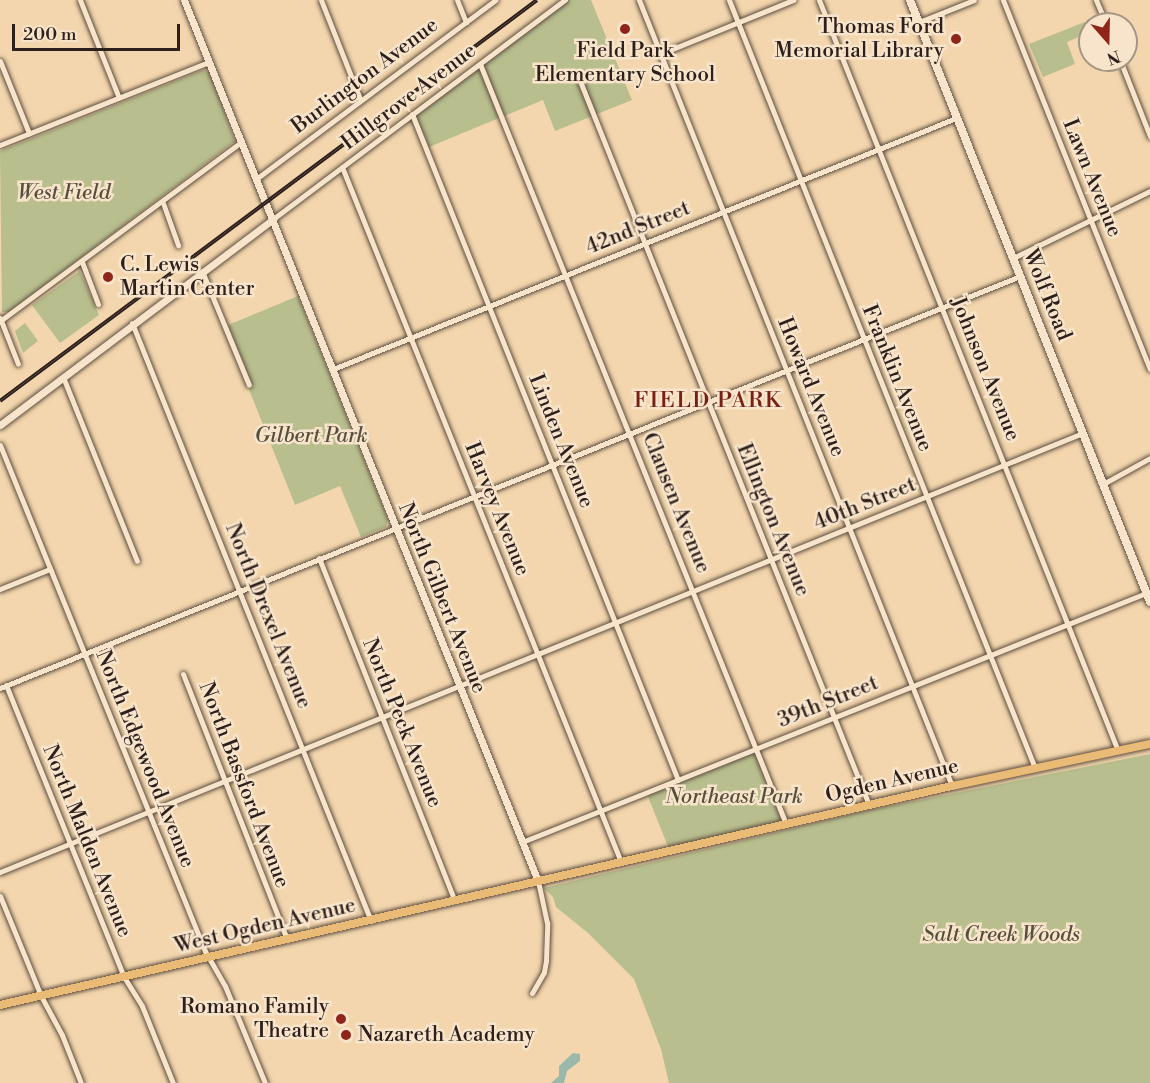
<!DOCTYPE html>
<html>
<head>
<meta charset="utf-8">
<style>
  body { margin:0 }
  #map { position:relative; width:1150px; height:1083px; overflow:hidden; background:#f3d6ad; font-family:"Libre Bodoni",serif }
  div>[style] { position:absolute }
  .green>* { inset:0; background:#b8be8d }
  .water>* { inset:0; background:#9bb9ab }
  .roads { filter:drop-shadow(0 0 2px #5e4e40) drop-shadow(0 0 2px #5e4e40) }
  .minor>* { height:5px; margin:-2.5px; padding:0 2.5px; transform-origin:2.5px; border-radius:2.5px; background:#f7e4ca }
  .tertiary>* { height:7px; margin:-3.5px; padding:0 3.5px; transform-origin:3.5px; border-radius:3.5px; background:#f7e4ca }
  .secondary>* { height:8px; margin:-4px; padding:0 4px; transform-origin:4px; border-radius:4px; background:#f7e4ca }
  .primary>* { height:8px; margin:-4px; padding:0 4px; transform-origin:4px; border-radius:4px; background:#eabb76 }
  .rail>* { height:4px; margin-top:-2px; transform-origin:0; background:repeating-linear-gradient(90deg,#f7e4ca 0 4.5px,#2d201c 0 9px); box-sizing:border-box; border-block:2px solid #2d201c }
  .dots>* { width:16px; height:16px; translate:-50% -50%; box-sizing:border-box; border:3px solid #f7e4ca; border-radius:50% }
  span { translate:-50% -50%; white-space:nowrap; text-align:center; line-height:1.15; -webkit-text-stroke:5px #f7e4ca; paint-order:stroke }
  .poi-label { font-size:21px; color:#2d201c }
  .right { translate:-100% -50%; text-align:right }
  .left { translate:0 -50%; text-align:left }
  .street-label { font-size:21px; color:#2d201c }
  .park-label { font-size:21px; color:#574f3e; font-style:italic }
  .neighbourhood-label { font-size:22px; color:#7a1f14; letter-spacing:1.5px }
  .north { position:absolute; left:1078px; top:12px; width:60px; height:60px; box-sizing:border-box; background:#f7e4ca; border:2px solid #a69684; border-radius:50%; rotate:160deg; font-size:16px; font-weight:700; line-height:24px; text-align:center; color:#2d201c }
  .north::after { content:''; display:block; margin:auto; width:21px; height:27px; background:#8f2418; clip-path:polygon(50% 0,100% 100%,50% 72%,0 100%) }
  .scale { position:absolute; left:12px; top:24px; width:168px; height:27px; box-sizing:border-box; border:3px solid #2d201c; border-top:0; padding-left:8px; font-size:18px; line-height:21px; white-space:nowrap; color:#2d201c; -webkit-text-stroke:4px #f7e4ca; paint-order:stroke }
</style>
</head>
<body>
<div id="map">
  <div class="green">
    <i style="clip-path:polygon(567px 0,591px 0,632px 100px,555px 131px,543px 100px,429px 147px,416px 116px)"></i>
    <i style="clip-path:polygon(1095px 18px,1097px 24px,1090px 24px,1090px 32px,1067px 42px,1075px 64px,1043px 77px,1029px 44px)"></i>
    <i style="clip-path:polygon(203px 70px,210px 73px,235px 141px,9px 312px,2px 312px,0 151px)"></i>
    <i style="clip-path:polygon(80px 271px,99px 315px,60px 343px,32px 305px)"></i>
    <i style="clip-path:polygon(298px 296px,388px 519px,386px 527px,361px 537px,340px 486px,295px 505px,248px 387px,252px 384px,228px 325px)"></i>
    <i style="clip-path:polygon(25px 323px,38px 341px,23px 353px,15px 331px)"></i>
    <i style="clip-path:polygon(754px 751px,782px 822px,669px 849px,647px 794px)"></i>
    <i style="clip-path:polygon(1150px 754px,1150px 1083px,669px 1083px,661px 1049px,634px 979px,588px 933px,556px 907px,553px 897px,544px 888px,870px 810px)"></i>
  </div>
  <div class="water">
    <i style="clip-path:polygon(573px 1053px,580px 1054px,580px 1061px,567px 1071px,564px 1083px,551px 1083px,559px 1076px,559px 1066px)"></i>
  </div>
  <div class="roads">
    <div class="minor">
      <i style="left:80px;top:0;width:105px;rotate:68.3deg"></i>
      <i style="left:321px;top:0;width:106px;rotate:68.5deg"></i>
      <i style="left:457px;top:0;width:24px;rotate:68deg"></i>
      <i style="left:639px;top:0;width:846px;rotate:68.29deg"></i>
      <i style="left:729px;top:0;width:827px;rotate:68.28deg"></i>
      <i style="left:819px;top:0;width:808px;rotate:68.29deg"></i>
      <i style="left:1003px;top:0;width:397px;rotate:68.3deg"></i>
      <i style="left:1096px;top:0;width:26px;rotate:67deg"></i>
      <i style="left:919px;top:22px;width:59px;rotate:-21.8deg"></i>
      <i style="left:660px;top:54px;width:144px;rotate:-22.1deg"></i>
      <i style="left:1120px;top:60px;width:82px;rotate:68.5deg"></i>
      <i style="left:0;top:61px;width:78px;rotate:68.1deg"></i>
      <i style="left:480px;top:64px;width:819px;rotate:68.07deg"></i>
      <i style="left:580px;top:81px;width:780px;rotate:68.24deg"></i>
      <i style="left:412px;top:114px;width:717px;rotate:68.23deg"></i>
      <i style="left:0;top:145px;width:225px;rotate:-21.7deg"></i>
      <i style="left:342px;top:167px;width:749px;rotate:68.13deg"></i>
      <i style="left:256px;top:179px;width:299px;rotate:-36.8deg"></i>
      <i style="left:163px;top:203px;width:45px;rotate:70.3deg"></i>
      <i style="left:273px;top:219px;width:365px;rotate:-36.9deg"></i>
      <i style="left:1013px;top:258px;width:153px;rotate:-26.1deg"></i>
      <i style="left:82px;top:262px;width:45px;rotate:69.1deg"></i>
      <i style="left:202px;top:271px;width:123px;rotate:67.6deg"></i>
      <i style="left:0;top:318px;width:49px;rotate:68.6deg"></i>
      <i style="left:0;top:321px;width:300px;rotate:-36.6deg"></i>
      <i style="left:132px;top:323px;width:644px;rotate:68.22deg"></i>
      <i style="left:333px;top:369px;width:672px;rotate:-21.94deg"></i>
      <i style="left:63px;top:377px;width:198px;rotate:68.1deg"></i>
      <i style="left:0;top:445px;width:546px;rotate:67.95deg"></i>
      <i style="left:205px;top:951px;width:40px;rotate:60.3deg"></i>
      <i style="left:225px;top:986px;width:105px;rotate:67.6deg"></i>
      <i style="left:1103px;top:484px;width:54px;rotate:-29deg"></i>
      <i style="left:319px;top:558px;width:369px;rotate:68.4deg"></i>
      <i style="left:0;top:589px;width:54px;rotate:-21.8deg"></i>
      <i style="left:183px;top:674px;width:286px;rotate:68.6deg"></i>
      <i style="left:6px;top:685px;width:315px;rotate:68deg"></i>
      <i style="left:124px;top:977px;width:34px;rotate:58deg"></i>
      <i style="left:142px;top:1006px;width:83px;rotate:68.1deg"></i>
      <i style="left:0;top:688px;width:1100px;rotate:-21.99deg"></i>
      <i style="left:522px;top:842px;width:672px;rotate:-21.75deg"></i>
      <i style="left:0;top:872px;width:1169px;rotate:-22.07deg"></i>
      <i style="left:0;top:896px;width:108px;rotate:67.7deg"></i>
      <i style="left:41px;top:996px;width:44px;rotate:61.7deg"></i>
      <i style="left:62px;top:1035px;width:52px;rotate:68.4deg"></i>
      <i style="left:532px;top:993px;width:24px;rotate:-60deg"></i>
      <i style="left:544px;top:972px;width:11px;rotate:-80deg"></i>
      <i style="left:546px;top:961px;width:38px;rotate:-88deg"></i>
      <i style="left:547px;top:923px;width:43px;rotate:-102.1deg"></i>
    </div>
    <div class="tertiary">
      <i style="left:184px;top:0;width:949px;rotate:68.11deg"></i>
      <i style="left:0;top:425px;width:342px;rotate:-37deg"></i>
    </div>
    <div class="secondary">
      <i style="left:910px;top:0;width:648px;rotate:68.26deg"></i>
    </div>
    <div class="primary">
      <i style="left:0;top:1005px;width:977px;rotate:-12.96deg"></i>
      <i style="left:952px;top:786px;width:202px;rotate:-12deg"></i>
    </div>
  </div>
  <div class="rail">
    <i style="left:0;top:401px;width:670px;rotate:-36.75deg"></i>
  </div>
  <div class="dots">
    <i style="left:625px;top:29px;background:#8f2418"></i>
    <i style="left:956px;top:39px;background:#8f2418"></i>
    <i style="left:108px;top:277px;background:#8f2418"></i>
    <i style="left:341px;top:1019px;background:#8f2418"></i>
    <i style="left:346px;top:1035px;background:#8f2418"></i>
  </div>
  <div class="poi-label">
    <span class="right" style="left:944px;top:39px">Thomas Ford<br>Memorial Library</span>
    <span style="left:625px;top:63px">Field Park<br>Elementary School</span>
    <span class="left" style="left:120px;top:277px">C. Lewis<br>Martin Center</span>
    <span class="right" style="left:329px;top:1019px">Romano Family<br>Theatre</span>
    <span class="left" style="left:358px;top:1035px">Nazareth Academy</span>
  </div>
  <div class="street-label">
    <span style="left:365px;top:76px;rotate:-37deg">Burlington Avenue</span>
    <span style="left:409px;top:97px;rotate:-37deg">Hillgrove Avenue</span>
    <span style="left:1092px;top:178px;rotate:68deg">Lawn Avenue</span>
    <span style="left:638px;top:228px;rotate:-22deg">42nd Street</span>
    <span style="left:1047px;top:295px;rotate:68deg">Wolf Road</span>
    <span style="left:985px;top:369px;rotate:68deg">Johnson Avenue</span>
    <span style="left:897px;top:378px;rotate:68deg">Franklin Avenue</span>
    <span style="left:811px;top:387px;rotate:68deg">Howard Avenue</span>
    <span style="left:561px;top:441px;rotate:68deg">Linden Avenue</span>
    <span style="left:676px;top:503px;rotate:68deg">Clausen Avenue</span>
    <span style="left:865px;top:504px;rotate:-22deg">40th Street</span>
    <span style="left:497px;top:509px;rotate:68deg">Harvey Avenue</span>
    <span style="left:773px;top:520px;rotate:68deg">Ellington Avenue</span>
    <span style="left:442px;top:598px;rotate:68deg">North Gilbert Avenue</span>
    <span style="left:268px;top:616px;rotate:68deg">North Drexel Avenue</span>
    <span style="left:828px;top:702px;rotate:-22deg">39th Street</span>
    <span style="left:402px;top:723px;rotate:68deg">North Peck Avenue</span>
    <span style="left:145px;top:759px;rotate:68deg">North Edgewood Avenue</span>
    <span style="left:892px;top:781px;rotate:-13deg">Ogden Avenue</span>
    <span style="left:244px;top:785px;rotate:69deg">North Bassford Avenue</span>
    <span style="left:87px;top:841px;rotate:68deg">North Malden Avenue</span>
    <span style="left:265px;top:926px;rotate:-13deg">West Ogden Avenue</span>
  </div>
  <div class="park-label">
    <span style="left:64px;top:193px">West Field</span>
    <span style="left:311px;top:436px">Gilbert Park</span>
    <span style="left:734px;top:797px">Northeast Park</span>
    <span style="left:1001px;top:935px">Salt Creek Woods</span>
  </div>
  <div class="neighbourhood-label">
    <span style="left:708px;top:401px">FIELD PARK</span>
  </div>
  <div class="north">N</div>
  <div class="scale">200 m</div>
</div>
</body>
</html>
